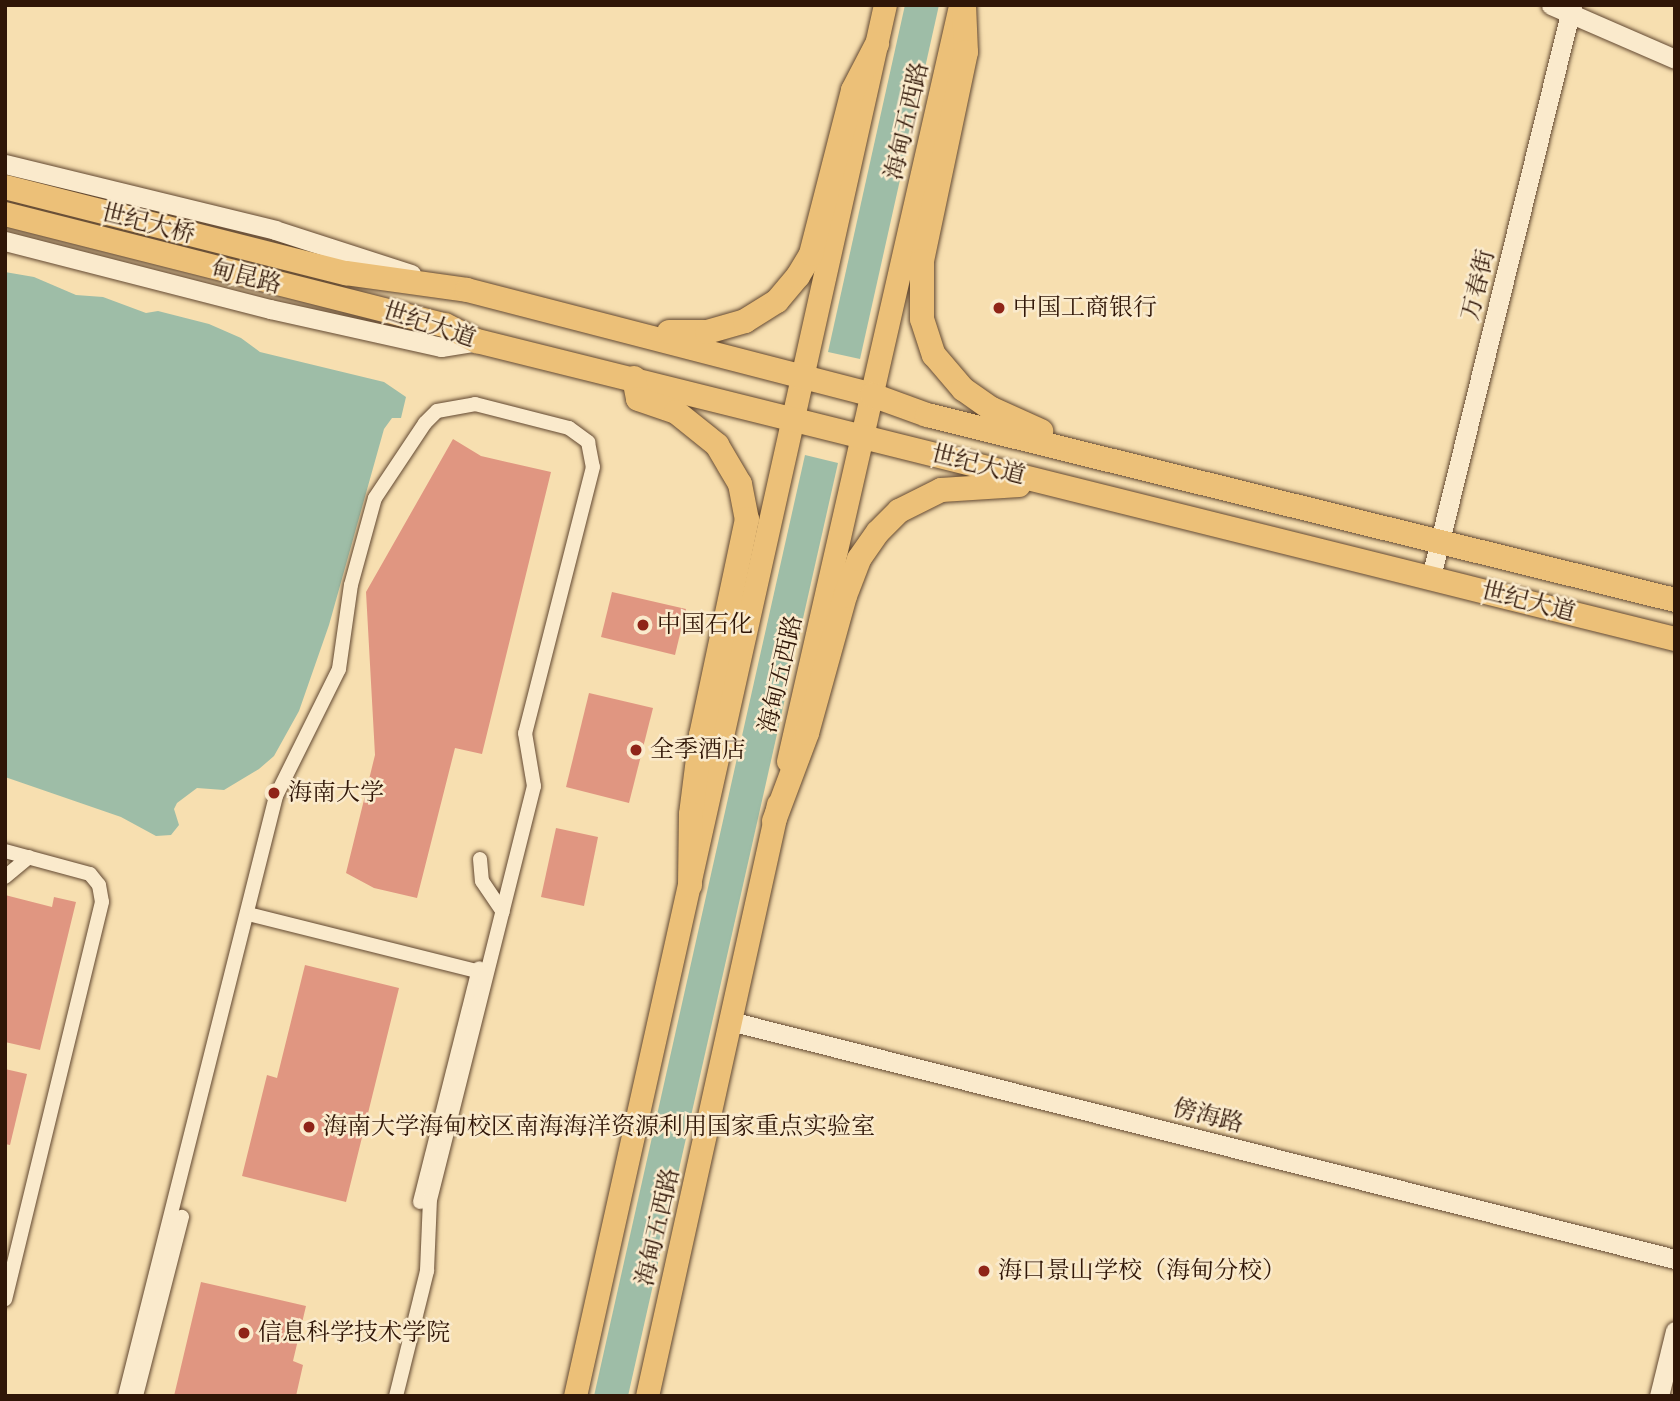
<!DOCTYPE html>
<html>
<head>
<meta charset="utf-8">
<style>
  body { margin:0 }
  #map { position:relative; width:1680px; height:1401px; overflow:hidden; background:#f7dfb0; font-family:"IM FELL Great Primer","Noto Serif SC",serif }
  div>[style] { position:absolute }
  .water>* { inset:0; background:#9ebda7 }
  .building>* { inset:0; background:#e09681 }
  .roads { filter:drop-shadow(0 0 2px #624831) drop-shadow(0 0 2px #624831) }
  .street>* { height:14px; margin:-7px; padding:0 7px; transform-origin:7px; border-radius:7px; background:#faeacc }
  .secondary>* { height:19px; margin:-9.5px; padding:0 9.5px; transform-origin:9.5px; border-radius:9.5px; background:#faeacc }
  .primary>* { height:23px; margin:-11.5px; padding:0 11.5px; transform-origin:11.5px; border-radius:11.5px; background:#ecc078 }
  .highway>* { height:24px; margin:-12px; padding:0 12px; transform-origin:12px; border-radius:12px; background:#ecc078 }
  .dots>* { width:19px; height:19px; translate:-50% -50%; box-sizing:border-box; border:4px solid #faeacc; border-radius:50% }
  span { translate:-50% -50%; white-space:nowrap; text-align:center; line-height:1.15; -webkit-text-stroke:5px #faeacc; paint-order:stroke }
  .street-label { font-size:24px; color:#301607 }
  .poi-label { font-size:24px; color:#301607 }
  .left { translate:0 -50%; text-align:left }
  .frame { position:absolute; inset:0; border:7px solid #301607; pointer-events:none }
</style>
</head>
<body>
<div id="map">
  <div class="water">
    <i style="clip-path:polygon(905px 5px,939px 5px,860px 359px,828px 352px)"></i>
    <i style="clip-path:polygon(5px 272px,34px 277px,76px 295px,103px 297px,146px 313px,158px 311px,209px 324px,241px 338px,260px 352px,384px 382px,406px 397px,401px 418px,392px 418px,384px 429px,329px 625px,299px 711px,274px 756px,259px 769px,224px 790px,197px 788px,177px 803px,174px 809px,179px 825px,171px 835px,156px 836px,121px 817px,5px 777px)"></i>
    <i style="clip-path:polygon(805px 455px,838px 463px,628px 1396px,594px 1396px)"></i>
  </div>
  <div class="building">
    <i style="clip-path:polygon(453px 439px,481px 456px,551px 472px,482px 754px,455px 748px,417px 898px,374px 888px,346px 873px,375px 755px,366px 592px)"></i>
    <i style="clip-path:polygon(612px 592px,686px 609px,675px 655px,601px 637px)"></i>
    <i style="clip-path:polygon(589px 693px,653px 708px,629px 803px,566px 787px)"></i>
    <i style="clip-path:polygon(556px 828px,598px 837px,584px 906px,541px 897px)"></i>
    <i style="clip-path:polygon(5px 895px,52px 907px,54px 897px,76px 902px,40px 1050px,5px 1042px)"></i>
    <i style="clip-path:polygon(305px 965px,399px 988px,346px 1202px,242px 1176px,267px 1075px,277px 1078px)"></i>
    <i style="clip-path:polygon(5px 1069px,27px 1074px,10px 1145px,5px 1144px)"></i>
    <i style="clip-path:polygon(201px 1282px,306px 1306px,293px 1361px,303px 1365px,296px 1396px,174px 1396px)"></i>
  </div>
  <div class="roads">
    <div class="street">
      <i style="left:5px;top:851px;width:88px;rotate:15.1deg"></i>
      <i style="left:90px;top:874px;width:14px;rotate:51deg"></i>
      <i style="left:99px;top:885px;width:17px;rotate:80deg"></i>
      <i style="left:102px;top:902px;width:409px;rotate:103.7deg"></i>
      <i style="left:480px;top:859px;width:22px;rotate:85deg"></i>
      <i style="left:482px;top:881px;width:37px;rotate:56deg"></i>
      <i style="left:5px;top:877px;width:31px;rotate:-40deg"></i>
      <i style="left:248px;top:914px;width:244px;rotate:14deg"></i>
      <i style="left:420px;top:1202px;width:241px;rotate:-75.8deg"></i>
      <i style="left:125px;top:1396px;width:619px;rotate:-75.87deg"></i>
      <i style="left:276px;top:796px;width:142px;rotate:-63.6deg"></i>
      <i style="left:339px;top:669px;width:85px;rotate:-81.9deg"></i>
      <i style="left:351px;top:585px;width:90px;rotate:-74.6deg"></i>
      <i style="left:375px;top:498px;width:90px;rotate:-56.3deg"></i>
      <i style="left:425px;top:423px;width:17px;rotate:-45deg"></i>
      <i style="left:437px;top:411px;width:39px;rotate:-10deg"></i>
      <i style="left:475px;top:404px;width:97px;rotate:14.3deg"></i>
      <i style="left:569px;top:428px;width:24px;rotate:36deg"></i>
      <i style="left:588px;top:442px;width:25px;rotate:79deg"></i>
      <i style="left:593px;top:467px;width:275px;rotate:104.3deg"></i>
      <i style="left:525px;top:733px;width:54px;rotate:80.4deg"></i>
      <i style="left:534px;top:786px;width:426px;rotate:104.1deg"></i>
      <i style="left:430px;top:1199px;width:72px;rotate:92.4deg"></i>
      <i style="left:427px;top:1271px;width:129px;rotate:103.9deg"></i>
      <i style="left:136px;top:1396px;width:185px;rotate:-75.6deg"></i>
    </div>
    <div class="secondary">
      <i style="left:1551px;top:5px;width:135px;rotate:23.5deg"></i>
      <i style="left:5px;top:164px;width:278px;rotate:13.7deg"></i>
      <i style="left:275px;top:230px;width:143px;rotate:17.9deg"></i>
      <i style="left:5px;top:241px;width:274px;rotate:14.4deg"></i>
      <i style="left:270px;top:309px;width:175px;rotate:12.5deg"></i>
      <i style="left:441px;top:347px;width:36px;rotate:-9deg"></i>
      <i style="left:1431px;top:577px;width:589px;rotate:-76.15deg"></i>
      <i style="left:730px;top:1021px;width:975px;rotate:14.14deg"></i>
      <i style="left:1659px;top:1396px;width:67px;rotate:-76.2deg"></i>
    </div>
    <div class="primary">
      <i style="left:788px;top:761px;width:774px;rotate:-77.17deg"></i>
      <i style="left:575px;top:1396px;width:1425px;rotate:-77.44deg"></i>
      <i style="left:647px;top:1396px;width:606px;rotate:-77.52deg"></i>
    </div>
    <div class="highway">
      <i style="left:964px;top:5px;width:47px;rotate:87.6deg"></i>
      <i style="left:966px;top:52px;width:214px;rotate:101.9deg"></i>
      <i style="left:922px;top:261px;width:58px;rotate:90deg"></i>
      <i style="left:922px;top:319px;width:38px;rotate:72deg"></i>
      <i style="left:934px;top:355px;width:45px;rotate:49.5deg"></i>
      <i style="left:963px;top:389px;width:35px;rotate:35deg"></i>
      <i style="left:992px;top:409px;width:54px;rotate:24.2deg"></i>
      <i style="left:5px;top:187px;width:352px;rotate:14.2deg"></i>
      <i style="left:346px;top:273px;width:122px;rotate:8deg"></i>
      <i style="left:467px;top:290px;width:418px;rotate:14.5deg"></i>
      <i style="left:872px;top:395px;width:59px;rotate:20deg"></i>
      <i style="left:927px;top:415px;width:771px;rotate:13.89deg"></i>
      <i style="left:5px;top:214px;width:454px;rotate:14.2deg"></i>
      <i style="left:445px;top:325px;width:36px;rotate:27deg"></i>
      <i style="left:477px;top:341px;width:1235px;rotate:13.97deg"></i>
      <i style="left:669px;top:332px;width:38px"></i>
      <i style="left:707px;top:332px;width:40px;rotate:-16deg"></i>
      <i style="left:745px;top:321px;width:38px;rotate:-32deg"></i>
      <i style="left:777px;top:301px;width:33px;rotate:-50deg"></i>
      <i style="left:798px;top:276px;width:26px;rotate:-59deg"></i>
      <i style="left:811px;top:254px;width:169px;rotate:-75.6deg"></i>
      <i style="left:853px;top:90px;width:52px;rotate:-62.4deg"></i>
      <i style="left:634px;top:378px;width:21px;rotate:79deg"></i>
      <i style="left:638px;top:399px;width:40px;rotate:18.9deg"></i>
      <i style="left:676px;top:412px;width:53px;rotate:38.8deg"></i>
      <i style="left:717px;top:445px;width:45px;rotate:59.5deg"></i>
      <i style="left:740px;top:484px;width:36px;rotate:79deg"></i>
      <i style="left:747px;top:519px;width:221px;rotate:102deg"></i>
      <i style="left:701px;top:735px;width:80px;rotate:97.2deg"></i>
      <i style="left:691px;top:814px;width:71px;rotate:90.8deg"></i>
      <i style="left:774px;top:821px;width:94px;rotate:-69.4deg"></i>
      <i style="left:807px;top:733px;width:142px;rotate:-74.5deg"></i>
      <i style="left:845px;top:596px;width:40px;rotate:-69deg"></i>
      <i style="left:859px;top:559px;width:33px;rotate:-55deg"></i>
      <i style="left:878px;top:532px;width:30px;rotate:-45deg"></i>
      <i style="left:899px;top:511px;width:47px;rotate:-26.6deg"></i>
      <i style="left:941px;top:490px;width:78px;rotate:-3.7deg"></i>
    </div>
  </div>
  <div class="dots">
    <i style="left:999px;top:308px;background:#8f2418"></i>
    <i style="left:643px;top:625px;background:#8f2418"></i>
    <i style="left:636px;top:750px;background:#8f2418"></i>
    <i style="left:274px;top:793px;background:#8f2418"></i>
    <i style="left:309px;top:1127px;background:#8f2418"></i>
    <i style="left:984px;top:1271px;background:#8f2418"></i>
    <i style="left:244px;top:1333px;background:#8f2418"></i>
  </div>
  <div class="street-label">
    <span style="left:907px;top:121px;rotate:-77deg">海甸五西路</span>
    <span style="left:148px;top:224px;rotate:14deg">世纪大桥</span>
    <span style="left:246px;top:277px;rotate:14deg">甸昆路</span>
    <span style="left:1478px;top:285px;rotate:-76deg">万春街</span>
    <span style="left:429px;top:325px;rotate:18deg">世纪大道</span>
    <span style="left:978px;top:465px;rotate:14deg">世纪大道</span>
    <span style="left:1528px;top:602px;rotate:14deg">世纪大道</span>
    <span style="left:781px;top:674px;rotate:-77deg">海甸五西路</span>
    <span style="left:1208px;top:1116px;rotate:14deg">傍海路</span>
    <span style="left:658px;top:1227px;rotate:-77deg">海甸五西路</span>
  </div>
  <div class="poi-label">
    <span class="left" style="left:1013px;top:308px">中国工商银行</span>
    <span class="left" style="left:657px;top:625px">中国石化</span>
    <span class="left" style="left:650px;top:750px">全季酒店</span>
    <span class="left" style="left:288px;top:793px">海南大学</span>
    <span class="left" style="left:323px;top:1127px">海南大学海甸校区南海海洋资源利用国家重点实验室</span>
    <span class="left" style="left:998px;top:1271px">海口景山学校（海甸分校）</span>
    <span class="left" style="left:258px;top:1333px">信息科学技术学院</span>
  </div>
  <div class="frame"></div>
</div>
</body>
</html>
